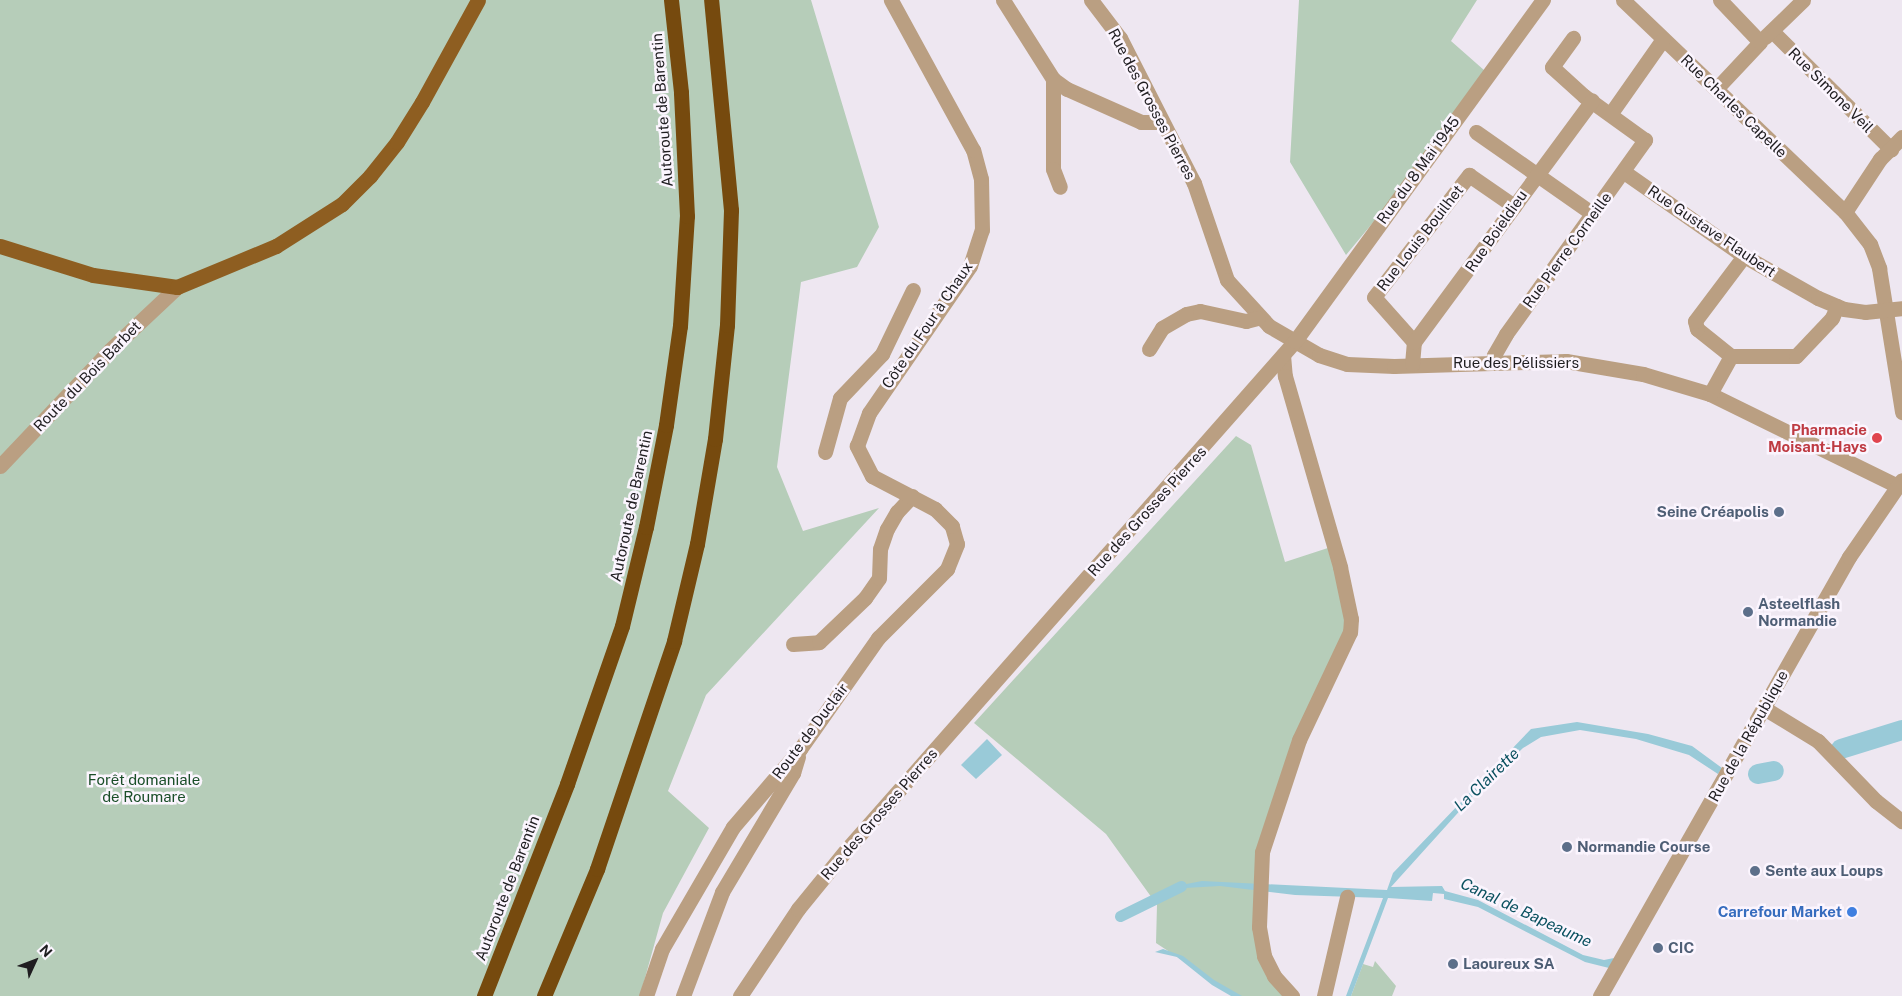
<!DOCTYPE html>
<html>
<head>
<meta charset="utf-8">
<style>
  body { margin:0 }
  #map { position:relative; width:1902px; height:996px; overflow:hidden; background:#eee7f1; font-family:"Public Sans",sans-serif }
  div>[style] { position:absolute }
  .green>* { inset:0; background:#b6cdb9 }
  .water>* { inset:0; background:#99cad8 }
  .canal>* { height:11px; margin:-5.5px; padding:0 5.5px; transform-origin:5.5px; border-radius:5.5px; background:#99cad8 }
  .river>* { height:20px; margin:-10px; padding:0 10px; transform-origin:10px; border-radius:10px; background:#99cad8 }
  .minor>* { height:15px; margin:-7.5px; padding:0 7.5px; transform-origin:7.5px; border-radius:7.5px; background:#ba9f82 }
  .major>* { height:15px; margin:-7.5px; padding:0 7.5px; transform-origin:7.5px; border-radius:7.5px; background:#8e5e21 }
  .highway>* { height:15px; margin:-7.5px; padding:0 7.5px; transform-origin:7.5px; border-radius:7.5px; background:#764a0e }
  .dots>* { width:14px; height:14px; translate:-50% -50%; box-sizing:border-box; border:2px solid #fbf5fe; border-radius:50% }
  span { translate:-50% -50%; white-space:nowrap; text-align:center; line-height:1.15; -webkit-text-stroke:5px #fbf5fe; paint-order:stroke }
  .street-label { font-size:15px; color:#1f1d20 }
  .health-label { font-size:15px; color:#be3a42; font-weight:700 }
  .right { translate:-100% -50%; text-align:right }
  .service-label { font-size:15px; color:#4e5e75; font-weight:700 }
  .left { translate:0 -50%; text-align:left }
  .park-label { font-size:15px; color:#1a4e28 }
  .shop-label { font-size:15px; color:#366cbe; font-weight:700 }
  .water-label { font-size:16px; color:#0b5160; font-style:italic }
  .north { position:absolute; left:10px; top:936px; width:50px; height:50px; -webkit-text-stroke:4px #fbf5fe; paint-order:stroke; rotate:47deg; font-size:14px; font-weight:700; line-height:20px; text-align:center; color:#1f1d20 }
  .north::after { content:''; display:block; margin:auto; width:18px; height:22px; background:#1f1d20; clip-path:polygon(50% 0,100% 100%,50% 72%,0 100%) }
</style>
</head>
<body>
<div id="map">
  <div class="green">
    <i style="clip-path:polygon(0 0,811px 0,879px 227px,857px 267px,801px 282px,777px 467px,803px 531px,879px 508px,706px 695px,668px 791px,709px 828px,663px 913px,640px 996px,0 996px)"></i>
    <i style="clip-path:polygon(1299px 0,1477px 0,1451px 41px,1493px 78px,1346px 255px,1290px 162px)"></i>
    <i style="clip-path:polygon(1236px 436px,1251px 445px,1285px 562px,1334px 546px,1351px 619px,1262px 852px,1264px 956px,1292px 996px,1236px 996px,1156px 943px,1157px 905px,1106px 834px,974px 723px)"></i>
    <i style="clip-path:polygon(1375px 961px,1396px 986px,1392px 996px,1351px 996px,1363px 964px,1373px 967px)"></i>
  </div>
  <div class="water">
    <i style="clip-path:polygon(1577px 722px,1648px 734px,1692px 746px,1722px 768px,1718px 774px,1689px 755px,1636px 739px,1580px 730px,1541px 737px,1523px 748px,1474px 795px,1391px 887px,1442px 886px,1445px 891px,1478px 900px,1583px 955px,1604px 960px,1614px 958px,1609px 968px,1585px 962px,1478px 907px,1444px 899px,1444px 894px,1433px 893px,1432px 901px,1388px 898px,1351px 996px,1346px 996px,1383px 898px,1295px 895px,1220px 886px,1185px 888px,1167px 893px,1166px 889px,1176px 886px,1202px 881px,1387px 890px,1393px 873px,1531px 729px)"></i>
    <i style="clip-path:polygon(987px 739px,1002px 755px,976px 779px,961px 765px)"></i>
    <i style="clip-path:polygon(1163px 949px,1183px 956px,1214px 980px,1242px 996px,1231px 996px,1212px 985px,1177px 957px,1155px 952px)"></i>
  </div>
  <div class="canal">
    <i style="left:1120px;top:916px;width:68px;rotate:-26.2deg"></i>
  </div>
  <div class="river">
    <i style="left:1841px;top:749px;width:64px;rotate:-17.3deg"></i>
    <i style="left:1758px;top:774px;width:16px;rotate:-11deg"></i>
  </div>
  <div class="minor">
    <i style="left:1003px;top:0;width:93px;rotate:57.7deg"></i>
    <i style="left:1053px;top:79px;width:17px;rotate:36deg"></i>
    <i style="left:1067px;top:89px;width:81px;rotate:24deg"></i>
    <i style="left:1141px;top:122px;width:21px"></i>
    <i style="left:1091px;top:0;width:48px;rotate:52.7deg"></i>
    <i style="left:1120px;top:38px;width:163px;rotate:63deg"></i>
    <i style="left:1194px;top:183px;width:102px;rotate:71.2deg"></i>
    <i style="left:1227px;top:280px;width:62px;rotate:47.6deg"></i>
    <i style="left:1269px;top:326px;width:58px;rotate:30.1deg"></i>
    <i style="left:1319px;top:355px;width:29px;rotate:18deg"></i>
    <i style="left:1347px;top:364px;width:47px;rotate:2.4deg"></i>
    <i style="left:1394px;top:366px;width:172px;rotate:-1.7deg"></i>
    <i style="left:1566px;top:361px;width:78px;rotate:9.6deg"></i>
    <i style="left:1643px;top:374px;width:70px;rotate:16.6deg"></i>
    <i style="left:1710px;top:394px;width:209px;rotate:26.1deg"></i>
    <i style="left:1623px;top:0;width:307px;rotate:43.7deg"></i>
    <i style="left:1845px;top:212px;width:41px;rotate:52deg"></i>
    <i style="left:1870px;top:244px;width:26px;rotate:69deg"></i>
    <i style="left:1879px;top:268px;width:146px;rotate:80.9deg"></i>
    <i style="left:1772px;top:31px;width:168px;rotate:44.8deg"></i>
    <i style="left:1765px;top:37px;width:53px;rotate:-44.2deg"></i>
    <i style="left:1053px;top:79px;width:90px;rotate:90deg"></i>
    <i style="left:1053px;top:169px;width:19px;rotate:69deg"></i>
    <i style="left:1716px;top:89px;width:64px;rotate:-46.9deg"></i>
    <i style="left:1760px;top:42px;width:58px;rotate:-133.6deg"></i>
    <i style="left:1611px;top:113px;width:90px;rotate:-54.9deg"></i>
    <i style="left:1476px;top:132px;width:143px;rotate:35deg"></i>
    <i style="left:1624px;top:172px;width:146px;rotate:35deg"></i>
    <i style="left:1744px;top:256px;width:85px;rotate:29.6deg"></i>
    <i style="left:1818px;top:298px;width:28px;rotate:23deg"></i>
    <i style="left:1844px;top:309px;width:21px;rotate:8deg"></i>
    <i style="left:1865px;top:312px;width:37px;rotate:-6deg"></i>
    <i style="left:1845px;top:212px;width:64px;rotate:-56.6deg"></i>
    <i style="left:1880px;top:159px;width:31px;rotate:-45deg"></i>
    <i style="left:1414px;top:342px;width:60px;rotate:-131.6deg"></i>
    <i style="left:1374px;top:297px;width:155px;rotate:-52.1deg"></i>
    <i style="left:1469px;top:175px;width:55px;rotate:34.6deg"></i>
    <i style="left:1149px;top:349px;width:25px;rotate:-58deg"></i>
    <i style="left:1162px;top:328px;width:28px;rotate:-30deg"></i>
    <i style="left:1186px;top:314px;width:14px;rotate:-12deg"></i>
    <i style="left:1200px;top:311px;width:47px;rotate:12.3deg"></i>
    <i style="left:1246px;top:321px;width:12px;rotate:-14deg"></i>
    <i style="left:1283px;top:355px;width:21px;rotate:85deg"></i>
    <i style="left:1285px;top:376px;width:199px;rotate:73.9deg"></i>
    <i style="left:1340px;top:567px;width:53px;rotate:78.1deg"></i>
    <i style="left:1351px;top:619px;width:13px;rotate:94deg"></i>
    <i style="left:1350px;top:632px;width:119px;rotate:115.3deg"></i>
    <i style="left:1299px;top:740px;width:118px;rotate:108.3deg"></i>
    <i style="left:1262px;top:852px;width:75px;rotate:92.3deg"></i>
    <i style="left:1259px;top:927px;width:29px;rotate:80deg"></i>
    <i style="left:1264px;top:956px;width:22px;rotate:63deg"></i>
    <i style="left:1274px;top:976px;width:27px;rotate:48deg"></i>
    <i style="left:1731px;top:356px;width:43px;rotate:-141.5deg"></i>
    <i style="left:1697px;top:329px;width:8px;rotate:-104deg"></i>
    <i style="left:1695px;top:321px;width:81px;rotate:-53deg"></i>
    <i style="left:1495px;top:362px;width:7px;rotate:-98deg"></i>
    <i style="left:1494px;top:355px;width:24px;rotate:-60deg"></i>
    <i style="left:1506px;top:334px;width:239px;rotate:-54.4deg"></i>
    <i style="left:1645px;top:140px;width:75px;rotate:-144.2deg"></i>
    <i style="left:1584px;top:96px;width:43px;rotate:-137.8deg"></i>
    <i style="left:1552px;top:67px;width:36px;rotate:-54deg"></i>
    <i style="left:1412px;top:364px;width:22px;rotate:-85deg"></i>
    <i style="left:1414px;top:342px;width:300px;rotate:-53.6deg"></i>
    <i style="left:1710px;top:394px;width:43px;rotate:-61.1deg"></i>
    <i style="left:1731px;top:356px;width:65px"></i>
    <i style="left:1796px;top:356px;width:52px;rotate:-46.5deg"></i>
    <i style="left:1832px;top:318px;width:13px;rotate:-67deg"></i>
    <i style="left:825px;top:452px;width:56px;rotate:-74.5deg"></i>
    <i style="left:840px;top:398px;width:61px;rotate:-46.3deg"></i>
    <i style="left:882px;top:354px;width:71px;rotate:-64.2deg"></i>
    <i style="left:0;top:466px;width:160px;rotate:-46.5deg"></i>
    <i style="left:110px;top:350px;width:92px;rotate:-43.2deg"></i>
    <i style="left:793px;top:644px;width:26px;rotate:-4deg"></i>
    <i style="left:819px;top:642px;width:64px;rotate:-43.7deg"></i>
    <i style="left:865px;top:598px;width:24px;rotate:-55deg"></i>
    <i style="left:879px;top:578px;width:29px;rotate:-88deg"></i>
    <i style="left:880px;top:549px;width:21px;rotate:-71deg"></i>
    <i style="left:887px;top:529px;width:20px;rotate:-60deg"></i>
    <i style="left:897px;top:512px;width:22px;rotate:-47deg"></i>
    <i style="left:1764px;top:708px;width:63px;rotate:31.4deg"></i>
    <i style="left:1818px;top:741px;width:83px;rotate:46deg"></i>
    <i style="left:1876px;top:801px;width:33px;rotate:38deg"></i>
    <i style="left:646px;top:996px;width:50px;rotate:-71.2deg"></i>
    <i style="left:662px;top:949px;width:141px;rotate:-59.8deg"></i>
    <i style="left:733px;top:827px;width:103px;rotate:-49.3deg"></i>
    <i style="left:800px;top:749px;width:136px;rotate:-54.9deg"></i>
    <i style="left:878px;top:638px;width:98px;rotate:-45deg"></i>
    <i style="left:947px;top:569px;width:27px;rotate:-68deg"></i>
    <i style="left:957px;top:544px;width:19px;rotate:-106deg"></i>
    <i style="left:952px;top:526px;width:24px;rotate:-135deg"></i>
    <i style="left:935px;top:509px;width:71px;rotate:-152.4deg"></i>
    <i style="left:872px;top:476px;width:34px;rotate:-117deg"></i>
    <i style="left:857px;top:446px;width:35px;rotate:-70deg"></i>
    <i style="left:869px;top:413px;width:178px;rotate:-55.5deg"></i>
    <i style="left:970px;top:266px;width:38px;rotate:-72deg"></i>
    <i style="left:982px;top:230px;width:51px;rotate:-91.1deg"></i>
    <i style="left:981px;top:179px;width:30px;rotate:-105deg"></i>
    <i style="left:973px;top:150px;width:171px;rotate:-118.7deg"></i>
    <i style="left:683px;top:996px;width:111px;rotate:-69.4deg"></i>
    <i style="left:722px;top:892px;width:139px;rotate:-59.2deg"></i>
    <i style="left:793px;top:773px;width:17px;rotate:-73deg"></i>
    <i style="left:740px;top:996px;width:105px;rotate:-56.3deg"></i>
    <i style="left:798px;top:909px;width:77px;rotate:-50.8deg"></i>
    <i style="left:847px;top:849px;width:677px;rotate:-48.59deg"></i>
    <i style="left:1295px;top:341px;width:422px;rotate:-54deg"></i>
    <i style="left:1324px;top:996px;width:102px;rotate:-76.9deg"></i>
    <i style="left:1600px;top:996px;width:505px;rotate:-60.44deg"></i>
    <i style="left:1849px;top:557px;width:93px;rotate:-55.5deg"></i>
  </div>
  <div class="major">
    <i style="left:0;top:246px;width:97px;rotate:17.3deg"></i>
    <i style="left:93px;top:275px;width:85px;rotate:8.1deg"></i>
    <i style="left:177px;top:287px;width:107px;rotate:-22.5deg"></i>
    <i style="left:276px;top:246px;width:78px;rotate:-32.5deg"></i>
    <i style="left:342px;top:204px;width:40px;rotate:-45deg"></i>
    <i style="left:370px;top:176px;width:43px;rotate:-51.5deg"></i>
    <i style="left:397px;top:142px;width:47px;rotate:-58deg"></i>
    <i style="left:422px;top:102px;width:116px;rotate:-61.2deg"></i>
  </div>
  <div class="highway">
    <i style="left:484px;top:996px;width:228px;rotate:-68.6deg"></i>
    <i style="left:567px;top:784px;width:167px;rotate:-70.8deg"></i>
    <i style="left:622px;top:626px;width:102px;rotate:-76.4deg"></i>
    <i style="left:646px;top:527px;width:104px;rotate:-78.9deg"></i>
    <i style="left:666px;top:425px;width:100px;rotate:-82deg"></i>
    <i style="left:680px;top:326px;width:110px;rotate:-86.4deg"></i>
    <i style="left:687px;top:216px;width:124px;rotate:-92.8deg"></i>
    <i style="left:681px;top:92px;width:93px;rotate:-96.2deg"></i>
    <i style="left:544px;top:996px;width:138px;rotate:-67.3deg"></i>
    <i style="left:597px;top:869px;width:241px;rotate:-71.3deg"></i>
    <i style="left:674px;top:641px;width:100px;rotate:-76.7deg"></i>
    <i style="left:697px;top:544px;width:107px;rotate:-80.3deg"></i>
    <i style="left:715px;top:439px;width:115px;rotate:-84deg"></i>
    <i style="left:727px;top:325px;width:115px;rotate:-88deg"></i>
    <i style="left:731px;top:210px;width:211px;rotate:-95.4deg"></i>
  </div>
  <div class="dots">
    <i style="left:1877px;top:438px;background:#e0444e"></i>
    <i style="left:1779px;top:512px;background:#5c6f8a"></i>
    <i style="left:1748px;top:612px;background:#5c6f8a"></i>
    <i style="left:1567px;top:847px;background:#5c6f8a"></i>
    <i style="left:1755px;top:871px;background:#5c6f8a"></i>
    <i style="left:1852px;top:912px;background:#3f7fe0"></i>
    <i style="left:1658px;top:948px;background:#5c6f8a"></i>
    <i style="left:1453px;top:964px;background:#5c6f8a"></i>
  </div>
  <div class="street-label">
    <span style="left:1831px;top:90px;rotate:45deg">Rue Simone Veil</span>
    <span style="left:1152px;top:104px;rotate:62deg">Rue des Grosses Pierres</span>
    <span style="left:1734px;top:106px;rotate:44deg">Rue Charles Capelle</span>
    <span style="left:662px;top:110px;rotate:-94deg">Autoroute de Barentin</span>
    <span style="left:1418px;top:170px;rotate:-54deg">Rue du 8 Mai 1945</span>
    <span style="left:1496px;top:231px;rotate:-55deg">Rue Boieldieu</span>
    <span style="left:1712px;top:231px;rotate:34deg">Rue Gustave Flaubert</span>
    <span style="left:1420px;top:238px;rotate:-52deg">Rue Louis Bouilhet</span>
    <span style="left:1567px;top:250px;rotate:-54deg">Rue Pierre Corneille</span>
    <span style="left:927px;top:325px;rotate:-56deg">Côte du Four à Chaux</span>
    <span style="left:1516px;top:363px">Rue des Pélissiers</span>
    <span style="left:87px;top:376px;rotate:-46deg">Route du Bois Barbet</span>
    <span style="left:631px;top:506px;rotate:-78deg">Autoroute de Barentin</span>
    <span style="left:1147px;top:511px;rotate:-48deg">Rue des Grosses Pierres</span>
    <span style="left:810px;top:731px;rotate:-53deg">Route de Duclair</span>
    <span style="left:1748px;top:736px;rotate:-61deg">Rue de la République</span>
    <span style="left:879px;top:814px;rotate:-49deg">Rue des Grosses Pierres</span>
    <span style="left:507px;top:888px;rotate:-69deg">Autoroute de Barentin</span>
  </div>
  <div class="health-label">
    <span class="right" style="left:1867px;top:438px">Pharmacie<br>Moisant-Hays</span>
  </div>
  <div class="service-label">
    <span class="right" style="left:1769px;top:512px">Seine Créapolis</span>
    <span class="left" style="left:1758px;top:612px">Asteelflash<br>Normandie</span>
    <span class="left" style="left:1577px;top:847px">Normandie Course</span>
    <span class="left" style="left:1765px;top:871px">Sente aux Loups</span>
    <span class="left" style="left:1668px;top:948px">CIC</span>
    <span class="left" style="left:1463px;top:964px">Laoureux SA</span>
  </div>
  <div class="park-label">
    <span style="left:144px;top:788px">Forêt domaniale<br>de Roumare</span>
  </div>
  <div class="shop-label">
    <span class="right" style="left:1842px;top:912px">Carrefour Market</span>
  </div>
  <div class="water-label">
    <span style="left:1487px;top:780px;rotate:-44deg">La Clairette</span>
    <span style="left:1526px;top:913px;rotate:25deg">Canal de Bapeaume</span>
  </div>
  <div class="north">N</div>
</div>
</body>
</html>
